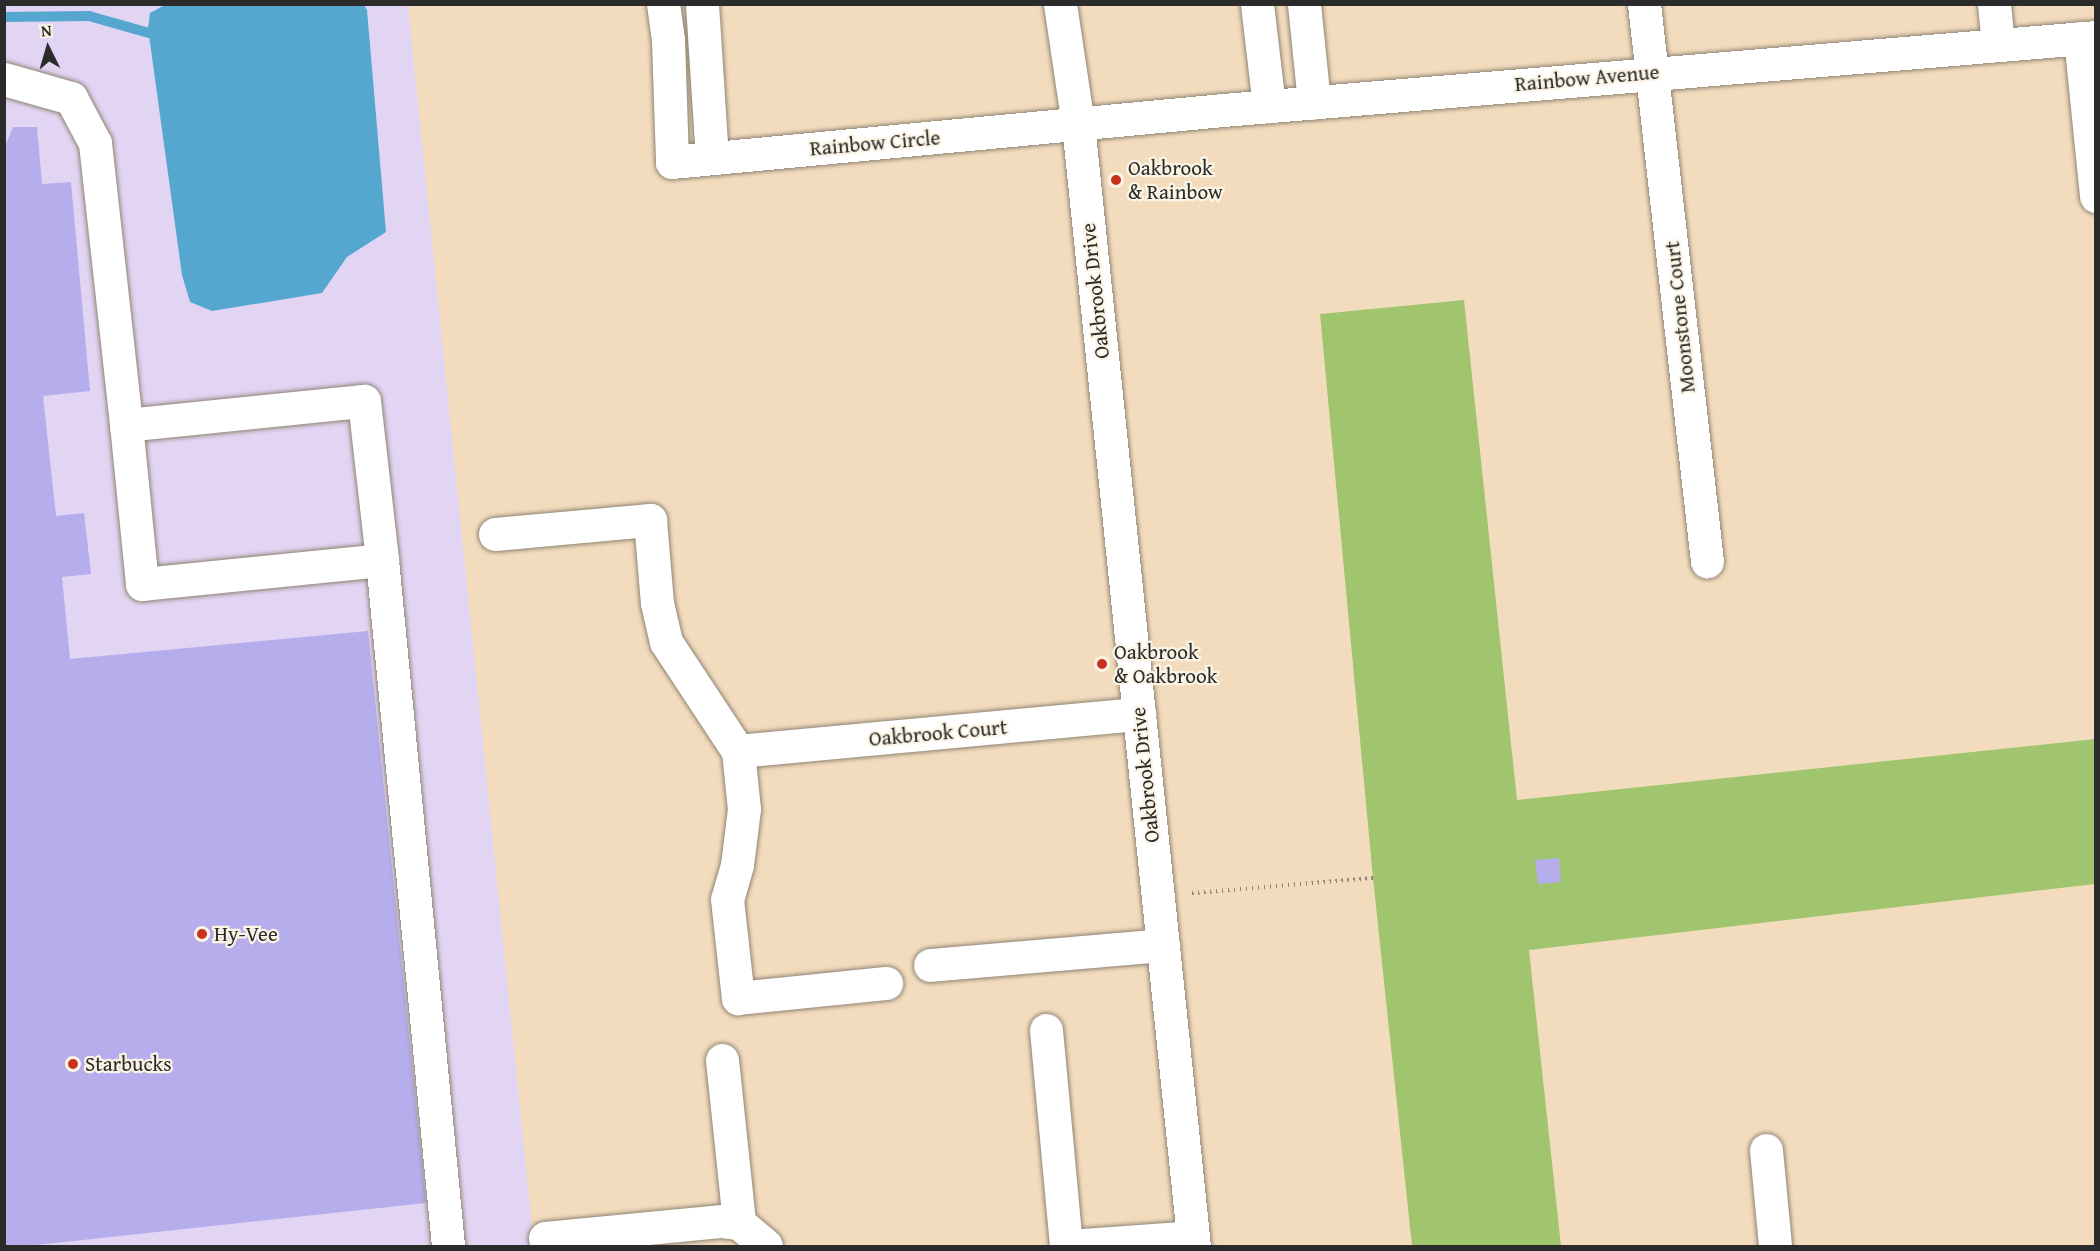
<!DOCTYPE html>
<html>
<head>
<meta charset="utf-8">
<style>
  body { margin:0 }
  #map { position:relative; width:2100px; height:1251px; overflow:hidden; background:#f3dcbe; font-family:"Gentium Book Plus",serif }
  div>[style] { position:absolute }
  .built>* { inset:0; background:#e2d4f3 }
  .green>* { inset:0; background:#a1c56f }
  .water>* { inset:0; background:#55a7d0 }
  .stream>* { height:10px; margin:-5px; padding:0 5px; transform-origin:5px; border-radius:5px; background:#55a7d0 }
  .building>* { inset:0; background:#b6adec }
  .path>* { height:4px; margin-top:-2px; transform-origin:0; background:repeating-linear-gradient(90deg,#8f8474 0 1.5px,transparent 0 6px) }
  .roads { filter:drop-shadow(0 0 2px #8f8474) drop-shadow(0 0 2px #8f8474) }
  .minor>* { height:33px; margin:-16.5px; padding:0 16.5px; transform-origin:16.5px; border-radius:16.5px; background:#fff }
  .dots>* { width:16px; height:16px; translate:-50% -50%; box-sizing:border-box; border:3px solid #fcf5e5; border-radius:50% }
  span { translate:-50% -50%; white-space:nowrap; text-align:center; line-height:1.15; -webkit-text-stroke:4.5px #fcf5e5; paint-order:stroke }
  .street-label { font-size:21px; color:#2b2b2b }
  .poi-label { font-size:21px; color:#2b2b2b }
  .left { translate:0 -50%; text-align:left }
  .frame { position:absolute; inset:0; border:6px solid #2b2b2b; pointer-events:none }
  .north { position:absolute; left:18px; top:18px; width:60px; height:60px; -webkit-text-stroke:4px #fcf5e5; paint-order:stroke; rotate:355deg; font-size:16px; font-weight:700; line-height:24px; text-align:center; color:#2b2b2b }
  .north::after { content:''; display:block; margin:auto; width:21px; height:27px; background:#2b2b2b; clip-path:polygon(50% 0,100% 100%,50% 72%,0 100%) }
</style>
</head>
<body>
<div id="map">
  <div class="built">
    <i style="clip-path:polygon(5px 5px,408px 5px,534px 1246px,5px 1246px)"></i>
  </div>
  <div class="green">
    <i style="clip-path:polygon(1464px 300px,1517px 800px,2095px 739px,2095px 884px,1529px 950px,1561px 1246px,1412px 1246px,1373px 878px,1320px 314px)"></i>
  </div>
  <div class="water">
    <i style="clip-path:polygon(167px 4px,364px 5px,367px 10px,386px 232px,347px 257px,322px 293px,212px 311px,190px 302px,182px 275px,148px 28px,150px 13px)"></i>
  </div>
  <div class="stream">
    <i style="left:4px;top:17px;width:85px;rotate:-0.7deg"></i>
    <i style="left:89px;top:16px;width:62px;rotate:15.8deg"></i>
  </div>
  <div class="building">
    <i style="clip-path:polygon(13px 127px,37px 127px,42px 184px,71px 182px,90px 391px,43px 396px,56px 516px,84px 513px,91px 574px,62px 577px,70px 659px,368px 631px,426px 1203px,27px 1246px,4px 1246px,4px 149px)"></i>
    <i style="clip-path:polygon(1559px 858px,1561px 882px,1538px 884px,1535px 860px)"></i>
  </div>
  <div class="path">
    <i style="left:1192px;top:893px;width:182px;rotate:-4.7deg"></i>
  </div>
  <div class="roads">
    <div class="minor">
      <i style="left:663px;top:4px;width:36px;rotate:82deg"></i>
      <i style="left:668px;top:40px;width:122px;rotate:88.1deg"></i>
      <i style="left:672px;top:162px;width:553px;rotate:-5.39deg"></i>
      <i style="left:1223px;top:110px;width:876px;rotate:-4.78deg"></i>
      <i style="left:702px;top:4px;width:154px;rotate:86.3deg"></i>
      <i style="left:1060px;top:4px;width:121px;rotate:81.5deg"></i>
      <i style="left:1078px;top:124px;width:1128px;rotate:84.1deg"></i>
      <i style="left:1257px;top:4px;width:103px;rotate:83.3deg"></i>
      <i style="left:1304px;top:4px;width:99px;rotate:84.2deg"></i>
      <i style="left:1644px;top:4px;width:561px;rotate:83.55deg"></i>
      <i style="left:1994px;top:4px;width:41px;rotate:84.4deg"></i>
      <i style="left:2080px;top:38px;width:159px;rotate:84.2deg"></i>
      <i style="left:4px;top:79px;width:70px;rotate:15.8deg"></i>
      <i style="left:71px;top:98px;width:51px;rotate:61.9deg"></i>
      <i style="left:95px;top:143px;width:284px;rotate:83.7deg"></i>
      <i style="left:495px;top:534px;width:156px;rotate:-5.2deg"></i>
      <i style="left:650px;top:520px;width:83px;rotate:85.2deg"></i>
      <i style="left:657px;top:603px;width:40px;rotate:77deg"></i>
      <i style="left:666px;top:642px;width:131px;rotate:56.6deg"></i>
      <i style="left:738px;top:751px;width:58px;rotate:84.1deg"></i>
      <i style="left:744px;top:809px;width:56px;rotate:97.1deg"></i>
      <i style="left:737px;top:865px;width:35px;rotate:106deg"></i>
      <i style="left:727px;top:899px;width:100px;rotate:83.7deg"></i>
      <i style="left:738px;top:998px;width:149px;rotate:-5.8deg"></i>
      <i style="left:382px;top:560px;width:241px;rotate:174.3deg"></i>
      <i style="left:142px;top:584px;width:160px;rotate:-95.7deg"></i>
      <i style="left:126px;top:425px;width:239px;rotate:-5.8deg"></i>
      <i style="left:364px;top:401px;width:160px;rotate:83.5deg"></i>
      <i style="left:382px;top:560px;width:689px;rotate:84.5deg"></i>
      <i style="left:738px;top:751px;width:403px;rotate:-5.3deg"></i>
      <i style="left:930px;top:965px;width:234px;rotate:-4.9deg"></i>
      <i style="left:1046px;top:1030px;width:217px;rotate:84.7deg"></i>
      <i style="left:722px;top:1060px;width:164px;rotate:84deg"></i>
      <i style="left:1766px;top:1150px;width:96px;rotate:84.6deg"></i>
      <i style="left:545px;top:1238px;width:178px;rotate:-5.5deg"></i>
      <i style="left:722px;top:1221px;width:17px;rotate:7deg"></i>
      <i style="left:739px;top:1223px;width:35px;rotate:40deg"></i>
      <i style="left:1068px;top:1246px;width:125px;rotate:-4.1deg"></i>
    </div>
  </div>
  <div class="dots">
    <i style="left:1116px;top:180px;background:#c8321e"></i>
    <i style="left:1102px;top:664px;background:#c8321e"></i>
    <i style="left:202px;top:934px;background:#c8321e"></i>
    <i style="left:73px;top:1064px;background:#c8321e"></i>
  </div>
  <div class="street-label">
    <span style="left:1587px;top:78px;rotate:-5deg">Rainbow Avenue</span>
    <span style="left:875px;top:143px;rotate:-5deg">Rainbow Circle</span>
    <span style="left:1095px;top:291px;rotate:-96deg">Oakbrook Drive</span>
    <span style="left:1680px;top:317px;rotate:-96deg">Moonstone Court</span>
    <span style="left:938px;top:733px;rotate:-5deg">Oakbrook Court</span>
    <span style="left:1145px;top:775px;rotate:-96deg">Oakbrook Drive</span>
  </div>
  <div class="poi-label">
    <span class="left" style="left:1128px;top:180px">Oakbrook<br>&amp; Rainbow</span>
    <span class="left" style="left:1114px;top:664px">Oakbrook<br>&amp; Oakbrook</span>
    <span class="left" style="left:214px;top:934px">Hy-Vee</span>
    <span class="left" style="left:85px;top:1064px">Starbucks</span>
  </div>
  <div class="frame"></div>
  <div class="north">N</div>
</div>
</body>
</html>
